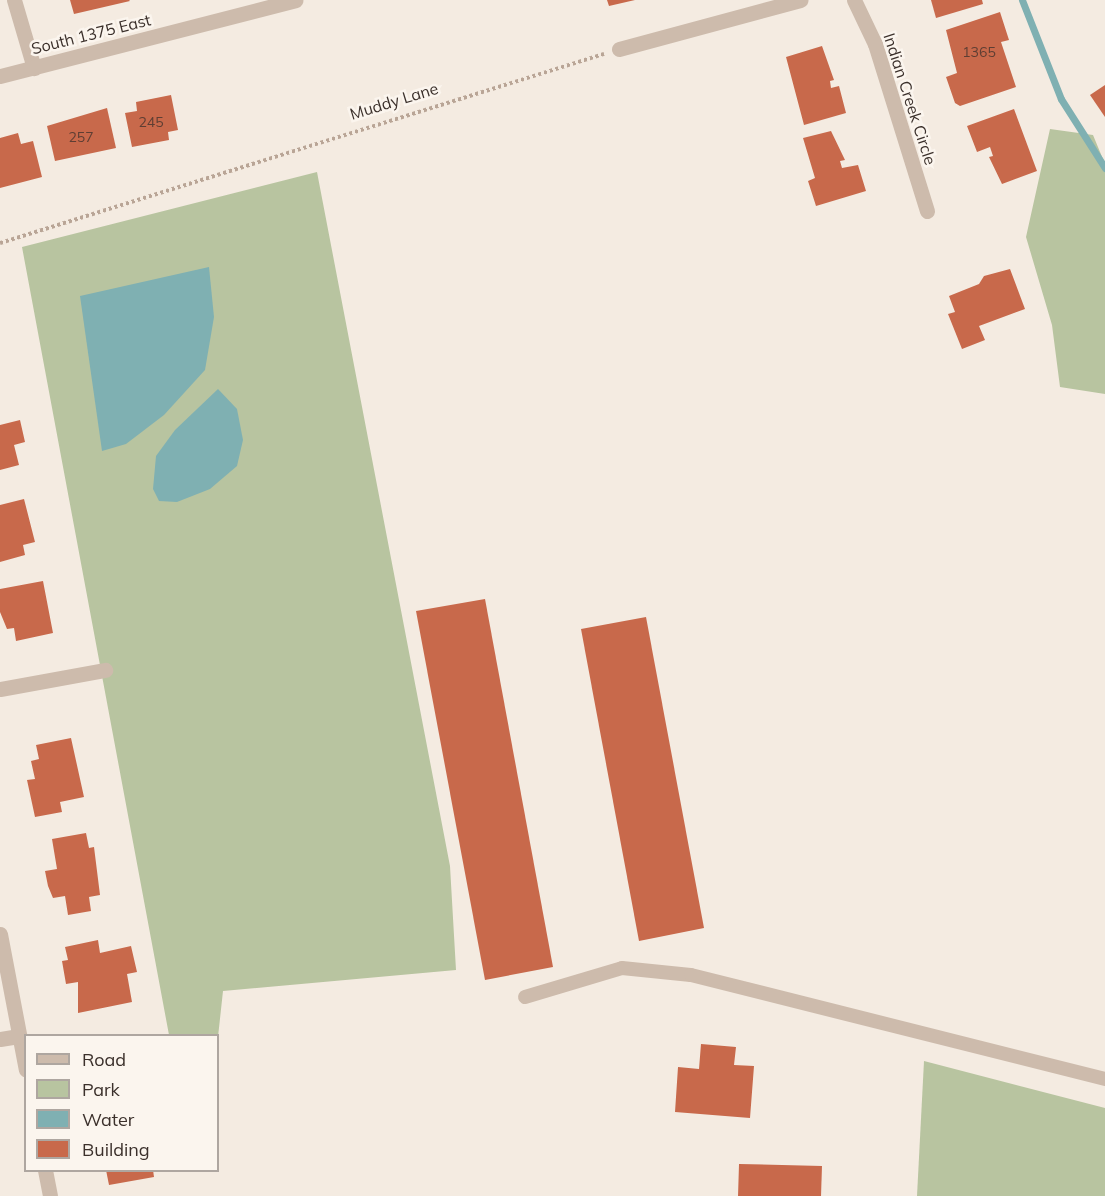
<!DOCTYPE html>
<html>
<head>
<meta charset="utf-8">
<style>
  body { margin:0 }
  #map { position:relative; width:1105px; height:1196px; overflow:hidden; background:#f4ebe1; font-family:Mulish,sans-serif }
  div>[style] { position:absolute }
  .green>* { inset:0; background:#b8c4a0 }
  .water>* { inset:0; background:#7fb0b2 }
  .stream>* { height:7px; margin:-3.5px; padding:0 3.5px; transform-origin:3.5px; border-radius:3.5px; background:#7fb0b2 }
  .building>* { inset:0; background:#c8694b }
  .path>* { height:4px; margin-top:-2px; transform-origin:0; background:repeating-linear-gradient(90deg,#b9a596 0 3px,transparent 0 6px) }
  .lane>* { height:14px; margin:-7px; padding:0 7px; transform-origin:7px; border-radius:7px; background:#cdbbac }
  .street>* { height:15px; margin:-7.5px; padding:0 7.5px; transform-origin:7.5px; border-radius:7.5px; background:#cdbbac }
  span { translate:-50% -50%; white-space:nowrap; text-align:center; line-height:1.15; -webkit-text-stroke:5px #fbf5ee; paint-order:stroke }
  .number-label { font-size:14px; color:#5e3e33 }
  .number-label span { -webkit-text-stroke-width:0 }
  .street-label { font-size:16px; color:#3b302b }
  .legend { position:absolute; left:24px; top:1034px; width:195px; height:138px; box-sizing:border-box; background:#fbf5ee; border:2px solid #aea6a0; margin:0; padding:8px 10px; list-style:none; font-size:18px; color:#3b302b }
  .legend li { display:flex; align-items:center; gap:12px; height:30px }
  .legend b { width:30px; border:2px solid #aea6a0 }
</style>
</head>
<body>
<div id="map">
  <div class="green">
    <i style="clip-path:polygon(1050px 129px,1093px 135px,1105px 164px,1105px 394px,1060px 387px,1052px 325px,1026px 237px)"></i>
    <i style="clip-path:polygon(317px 172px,450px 866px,456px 970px,223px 991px,218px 1037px,169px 1035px,22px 247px)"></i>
    <i style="clip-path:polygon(924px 1061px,1105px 1108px,1105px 1196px,917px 1196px)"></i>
  </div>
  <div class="water">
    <i style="clip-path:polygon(209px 267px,214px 317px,205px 370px,164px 415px,126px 444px,102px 451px,80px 296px)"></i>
    <i style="clip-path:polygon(218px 389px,237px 409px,243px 440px,237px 466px,210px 489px,177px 502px,159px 501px,153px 489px,156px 456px,175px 430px)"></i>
  </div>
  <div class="stream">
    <i style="left:1022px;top:0;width:106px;rotate:68.5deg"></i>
    <i style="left:1061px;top:99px;width:82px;rotate:57.5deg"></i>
  </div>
  <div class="building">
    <i style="clip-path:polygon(70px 0,129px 0,130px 1px,74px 14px)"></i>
    <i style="clip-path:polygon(607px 0,635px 0,609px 6px)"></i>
    <i style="clip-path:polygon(931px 0,982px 0,983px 4px,936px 18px)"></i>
    <i style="clip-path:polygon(1000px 12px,1009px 40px,1001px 42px,1016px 87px,960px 106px,955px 103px,946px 77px,957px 73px,946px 30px)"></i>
    <i style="clip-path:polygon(822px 46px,834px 80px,830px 81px,831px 88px,839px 86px,846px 113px,804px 125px,786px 57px)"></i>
    <i style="clip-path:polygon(1105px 85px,1105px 117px,1090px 95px)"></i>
    <i style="clip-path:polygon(171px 95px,178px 130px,168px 132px,169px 140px,132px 147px,125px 113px,137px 111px,136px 102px)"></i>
    <i style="clip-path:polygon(107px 108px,116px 148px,55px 161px,47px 126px)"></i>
    <i style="clip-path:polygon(1014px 109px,1037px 171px,1002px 184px,989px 157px,993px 156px,990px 147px,977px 152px,967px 126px)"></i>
    <i style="clip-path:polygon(831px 131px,845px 160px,840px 161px,842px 168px,858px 165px,866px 191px,816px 206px,808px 181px,815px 178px,803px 138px)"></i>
    <i style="clip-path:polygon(18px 133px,21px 144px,33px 141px,42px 177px,0 188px,0 138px)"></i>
    <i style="clip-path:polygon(1010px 269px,1025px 309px,979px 326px,985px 340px,962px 349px,948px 314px,955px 312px,949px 296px,979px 284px,984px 276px)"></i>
    <i style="clip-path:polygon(20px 420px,25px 442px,14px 445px,19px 465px,0 470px,0 425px)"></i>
    <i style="clip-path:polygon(24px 499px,35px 542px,23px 545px,25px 555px,0 562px,0 505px)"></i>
    <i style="clip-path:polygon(43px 581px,53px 633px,16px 641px,14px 628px,7px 629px,0 612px,0 589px)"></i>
    <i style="clip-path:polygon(485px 599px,553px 967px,485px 980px,416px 611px)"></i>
    <i style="clip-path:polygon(646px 617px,704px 928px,639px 941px,581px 629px)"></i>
    <i style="clip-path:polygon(71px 738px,84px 797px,60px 802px,62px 812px,35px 817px,27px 780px,35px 779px,31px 761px,39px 759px,36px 745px)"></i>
    <i style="clip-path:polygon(86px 833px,89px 848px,94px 847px,100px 895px,89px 897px,91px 911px,68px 915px,65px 896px,53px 898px,48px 886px,45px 871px,57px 869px,52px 839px)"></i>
    <i style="clip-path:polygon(98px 940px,100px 953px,131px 946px,137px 972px,127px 974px,132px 1002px,78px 1013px,78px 982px,66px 984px,62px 961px,68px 960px,65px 947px)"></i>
    <i style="clip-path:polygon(701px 1044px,736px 1047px,734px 1065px,754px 1066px,750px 1118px,675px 1112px,678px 1067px,699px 1069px)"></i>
    <i style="clip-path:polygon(739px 1164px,822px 1166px,821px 1196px,738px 1196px)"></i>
    <i style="clip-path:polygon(106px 1170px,153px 1170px,154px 1177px,109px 1185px)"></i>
  </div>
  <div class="path">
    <i style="left:0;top:243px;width:633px;rotate:-17.38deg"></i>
  </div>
  <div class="lane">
    <i style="left:525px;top:997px;width:101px;rotate:-16.6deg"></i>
    <i style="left:622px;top:968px;width:69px;rotate:5.8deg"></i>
    <i style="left:691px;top:975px;width:427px;rotate:14.1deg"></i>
  </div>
  <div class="street">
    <i style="left:14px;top:0;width:71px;rotate:73.6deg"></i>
    <i style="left:854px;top:0;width:49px;rotate:64.5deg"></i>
    <i style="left:875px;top:44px;width:175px;rotate:72.7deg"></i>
    <i style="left:619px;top:49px;width:188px;rotate:-15.1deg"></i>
    <i style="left:0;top:76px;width:305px;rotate:-14.4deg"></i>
    <i style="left:0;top:689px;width:107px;rotate:-10.3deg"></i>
    <i style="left:0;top:934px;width:138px;rotate:79.2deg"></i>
    <i style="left:0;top:1039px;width:19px;rotate:-9deg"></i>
    <i style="left:45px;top:1170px;width:26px;rotate:79deg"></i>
  </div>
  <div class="number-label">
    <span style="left:979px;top:52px">1365</span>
    <span style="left:151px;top:122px">245</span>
    <span style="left:81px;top:137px">257</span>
  </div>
  <div class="street-label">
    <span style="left:91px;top:34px;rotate:-14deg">South 1375 East</span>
    <span style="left:910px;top:99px;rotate:72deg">Indian Creek Circle</span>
    <span style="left:394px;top:101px;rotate:-17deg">Muddy Lane</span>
  </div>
  <ul class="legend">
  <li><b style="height:8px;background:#cdbbac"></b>Road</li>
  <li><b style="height:16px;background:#b8c4a0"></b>Park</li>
  <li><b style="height:16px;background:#7fb0b2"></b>Water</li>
  <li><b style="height:16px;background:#c8694b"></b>Building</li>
  </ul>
</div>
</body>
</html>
